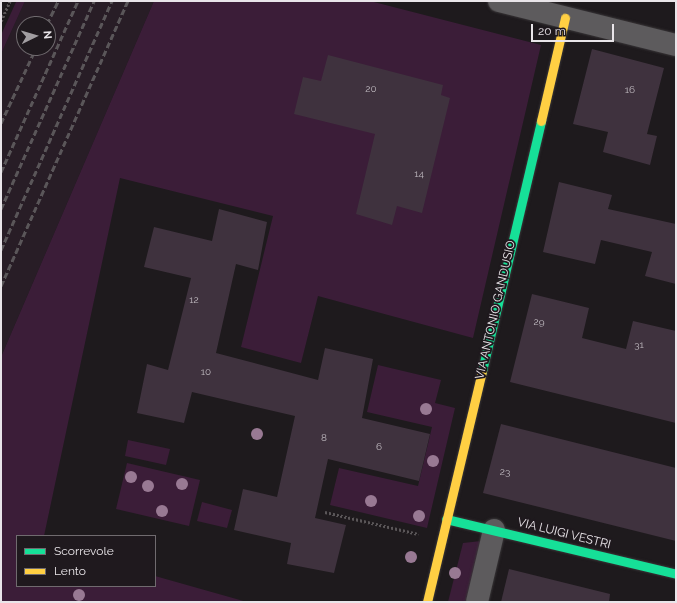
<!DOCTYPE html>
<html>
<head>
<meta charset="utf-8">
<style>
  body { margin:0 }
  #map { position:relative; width:677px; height:603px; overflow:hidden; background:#1e1a1d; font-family:Raleway,sans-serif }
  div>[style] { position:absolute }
  .built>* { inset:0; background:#281d26 }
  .green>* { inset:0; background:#3b1d38 }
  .building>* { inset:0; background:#3f323e }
  .path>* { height:2.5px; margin-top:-1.25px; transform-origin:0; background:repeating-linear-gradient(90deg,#5a5658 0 2px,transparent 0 4px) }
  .roads { filter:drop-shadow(0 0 1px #393638) drop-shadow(0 0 1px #393638) }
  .street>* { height:22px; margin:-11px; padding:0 11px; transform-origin:11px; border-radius:11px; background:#5d5b5d }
  .fast>* { height:9px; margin:-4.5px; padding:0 4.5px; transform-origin:4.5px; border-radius:4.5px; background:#16e098 }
  .slow>* { height:9px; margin:-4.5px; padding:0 4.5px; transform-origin:4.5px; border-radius:4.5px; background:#ffcf43 }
  .rail>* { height:3px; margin-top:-1.5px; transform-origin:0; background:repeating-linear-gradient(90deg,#5a5659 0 6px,transparent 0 9px) }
  .trees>* { width:12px; height:12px; margin:-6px; border-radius:50%; background:#987993 }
  span { translate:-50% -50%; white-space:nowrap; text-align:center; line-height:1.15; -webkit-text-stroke:3.5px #1f191e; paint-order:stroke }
  .number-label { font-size:10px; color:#beb8be }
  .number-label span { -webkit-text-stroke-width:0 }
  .street-label { font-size:12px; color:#e9e5e9 }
  .frame { position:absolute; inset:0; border:2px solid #e9e5e9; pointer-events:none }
  .legend { position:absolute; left:16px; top:535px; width:140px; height:52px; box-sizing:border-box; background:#1f191e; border:1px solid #706b6f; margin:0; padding:5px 7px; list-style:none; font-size:12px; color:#e9e5e9 }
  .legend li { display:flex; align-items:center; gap:8px; height:20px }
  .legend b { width:20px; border:1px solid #706b6f }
  .north { position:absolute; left:16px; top:16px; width:40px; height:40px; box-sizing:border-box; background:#1f191e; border:1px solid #706b6f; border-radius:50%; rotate:85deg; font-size:11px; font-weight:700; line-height:16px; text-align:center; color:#e9e5e9 }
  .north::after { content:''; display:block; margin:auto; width:14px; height:18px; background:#a29ea2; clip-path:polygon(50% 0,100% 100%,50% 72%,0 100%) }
  .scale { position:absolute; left:531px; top:24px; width:83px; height:18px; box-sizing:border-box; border:2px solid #e9e5e9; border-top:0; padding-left:5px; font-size:12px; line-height:14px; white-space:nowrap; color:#e9e5e9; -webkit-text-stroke:3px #1f191e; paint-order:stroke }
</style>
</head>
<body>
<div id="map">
  <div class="built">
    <i style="clip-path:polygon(evenodd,25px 1px,154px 1px,1px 357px,1px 54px,25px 1px,24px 24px,48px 24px,48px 48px,24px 48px,24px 24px)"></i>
  </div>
  <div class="green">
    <i style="clip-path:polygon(25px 1px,1px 54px,1px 35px,16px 2px)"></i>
    <i style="clip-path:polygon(154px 1px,370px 1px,541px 45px,473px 338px,318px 296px,301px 363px,241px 347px,273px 216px,120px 178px,44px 536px,17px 536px,17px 586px,155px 586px,155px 576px,247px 602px,1px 602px,1px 357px)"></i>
    <i style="clip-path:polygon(378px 365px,441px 380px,435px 403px,455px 408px,427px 528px,330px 505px,339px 468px,418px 486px,432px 427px,367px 412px)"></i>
    <i style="clip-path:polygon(128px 440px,170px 449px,166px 465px,125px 456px)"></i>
    <i style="clip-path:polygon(127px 463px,200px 480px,189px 526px,116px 509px)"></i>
    <i style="clip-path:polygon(202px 502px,232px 510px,227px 528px,197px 521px)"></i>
    <i style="clip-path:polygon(481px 541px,466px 602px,448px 602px,463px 543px)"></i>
  </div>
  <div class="building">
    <i style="clip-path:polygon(592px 49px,664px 68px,647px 134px,657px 136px,650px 165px,603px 152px,608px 132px,573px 124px)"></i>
    <i style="clip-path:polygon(328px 55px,443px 85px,441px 95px,450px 98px,422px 213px,397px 206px,392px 225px,356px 214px,375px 134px,294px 114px,303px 77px,321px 81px)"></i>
    <i style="clip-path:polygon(559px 182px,612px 195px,608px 209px,676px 224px,676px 284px,645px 276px,652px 252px,601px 240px,595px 264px,543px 252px)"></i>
    <i style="clip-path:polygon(219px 209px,267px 222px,258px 270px,236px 264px,216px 353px,318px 380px,325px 348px,373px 359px,362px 418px,430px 434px,419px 481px,328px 459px,315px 518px,346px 525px,334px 573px,287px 564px,291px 543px,234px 530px,243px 489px,277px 497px,295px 416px,192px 392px,184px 423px,137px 413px,147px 364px,168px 370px,191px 278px,144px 267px,154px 227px,212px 241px)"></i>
    <i style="clip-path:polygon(532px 294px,589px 308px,582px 338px,626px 349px,633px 321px,676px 331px,676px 423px,510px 382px)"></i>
    <i style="clip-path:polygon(501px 424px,676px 468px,676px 541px,483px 493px)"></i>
    <i style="clip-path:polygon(509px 569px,610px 594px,609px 602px,501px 602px)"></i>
  </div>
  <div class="path">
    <i style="left:1px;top:21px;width:22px;rotate:-66deg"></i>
    <i style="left:325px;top:512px;width:96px;rotate:13.3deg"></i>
  </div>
  <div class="roads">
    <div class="street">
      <i style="left:499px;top:1px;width:182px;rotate:14deg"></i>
      <i style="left:477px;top:602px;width:74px;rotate:-76.7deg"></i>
    </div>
    <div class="fast">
      <i style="left:482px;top:371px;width:257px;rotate:-76.7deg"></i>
      <i style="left:446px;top:519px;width:236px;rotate:13.4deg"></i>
    </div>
    <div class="slow">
      <i style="left:541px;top:121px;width:106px;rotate:-76.9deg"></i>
      <i style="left:427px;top:602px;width:237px;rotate:-76.6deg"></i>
    </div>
  </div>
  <div class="rail">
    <i style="left:47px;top:24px;width:25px;rotate:-64deg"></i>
    <i style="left:1px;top:123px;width:83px;rotate:-65deg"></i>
    <i style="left:1px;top:172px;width:188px;rotate:-65.8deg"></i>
    <i style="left:1px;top:209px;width:228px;rotate:-65.9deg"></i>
    <i style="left:1px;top:250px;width:273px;rotate:-66deg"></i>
    <i style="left:1px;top:286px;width:312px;rotate:-66deg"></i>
  </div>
  <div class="trees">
    <i style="left:426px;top:409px"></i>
    <i style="left:257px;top:434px"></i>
    <i style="left:433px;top:461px"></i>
    <i style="left:131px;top:477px"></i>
    <i style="left:182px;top:484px"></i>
    <i style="left:148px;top:486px"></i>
    <i style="left:371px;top:501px"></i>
    <i style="left:162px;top:511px"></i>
    <i style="left:419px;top:516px"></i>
    <i style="left:411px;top:557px"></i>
    <i style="left:455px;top:573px"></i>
    <i style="left:79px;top:595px"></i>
  </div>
  <div class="number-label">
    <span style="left:371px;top:89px">20</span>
    <span style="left:630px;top:90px">16</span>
    <span style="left:419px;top:174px">14</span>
    <span style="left:194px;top:300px">12</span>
    <span style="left:539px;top:322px">29</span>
    <span style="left:639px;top:345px">31</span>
    <span style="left:206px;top:372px">10</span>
    <span style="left:324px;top:438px">8</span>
    <span style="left:379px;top:447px">6</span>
    <span style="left:505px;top:472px">23</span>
  </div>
  <div class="street-label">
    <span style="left:496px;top:310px;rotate:-77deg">VIA ANTONIO GANDUSIO</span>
    <span style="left:564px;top:534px;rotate:14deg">VIA LUIGI VESTRI</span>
  </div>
  <div class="frame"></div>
  <ul class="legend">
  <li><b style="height:5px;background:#16e098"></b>Scorrevole</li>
  <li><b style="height:5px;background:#ffcf43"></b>Lento</li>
  </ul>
  <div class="north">N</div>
  <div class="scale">20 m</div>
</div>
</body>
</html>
